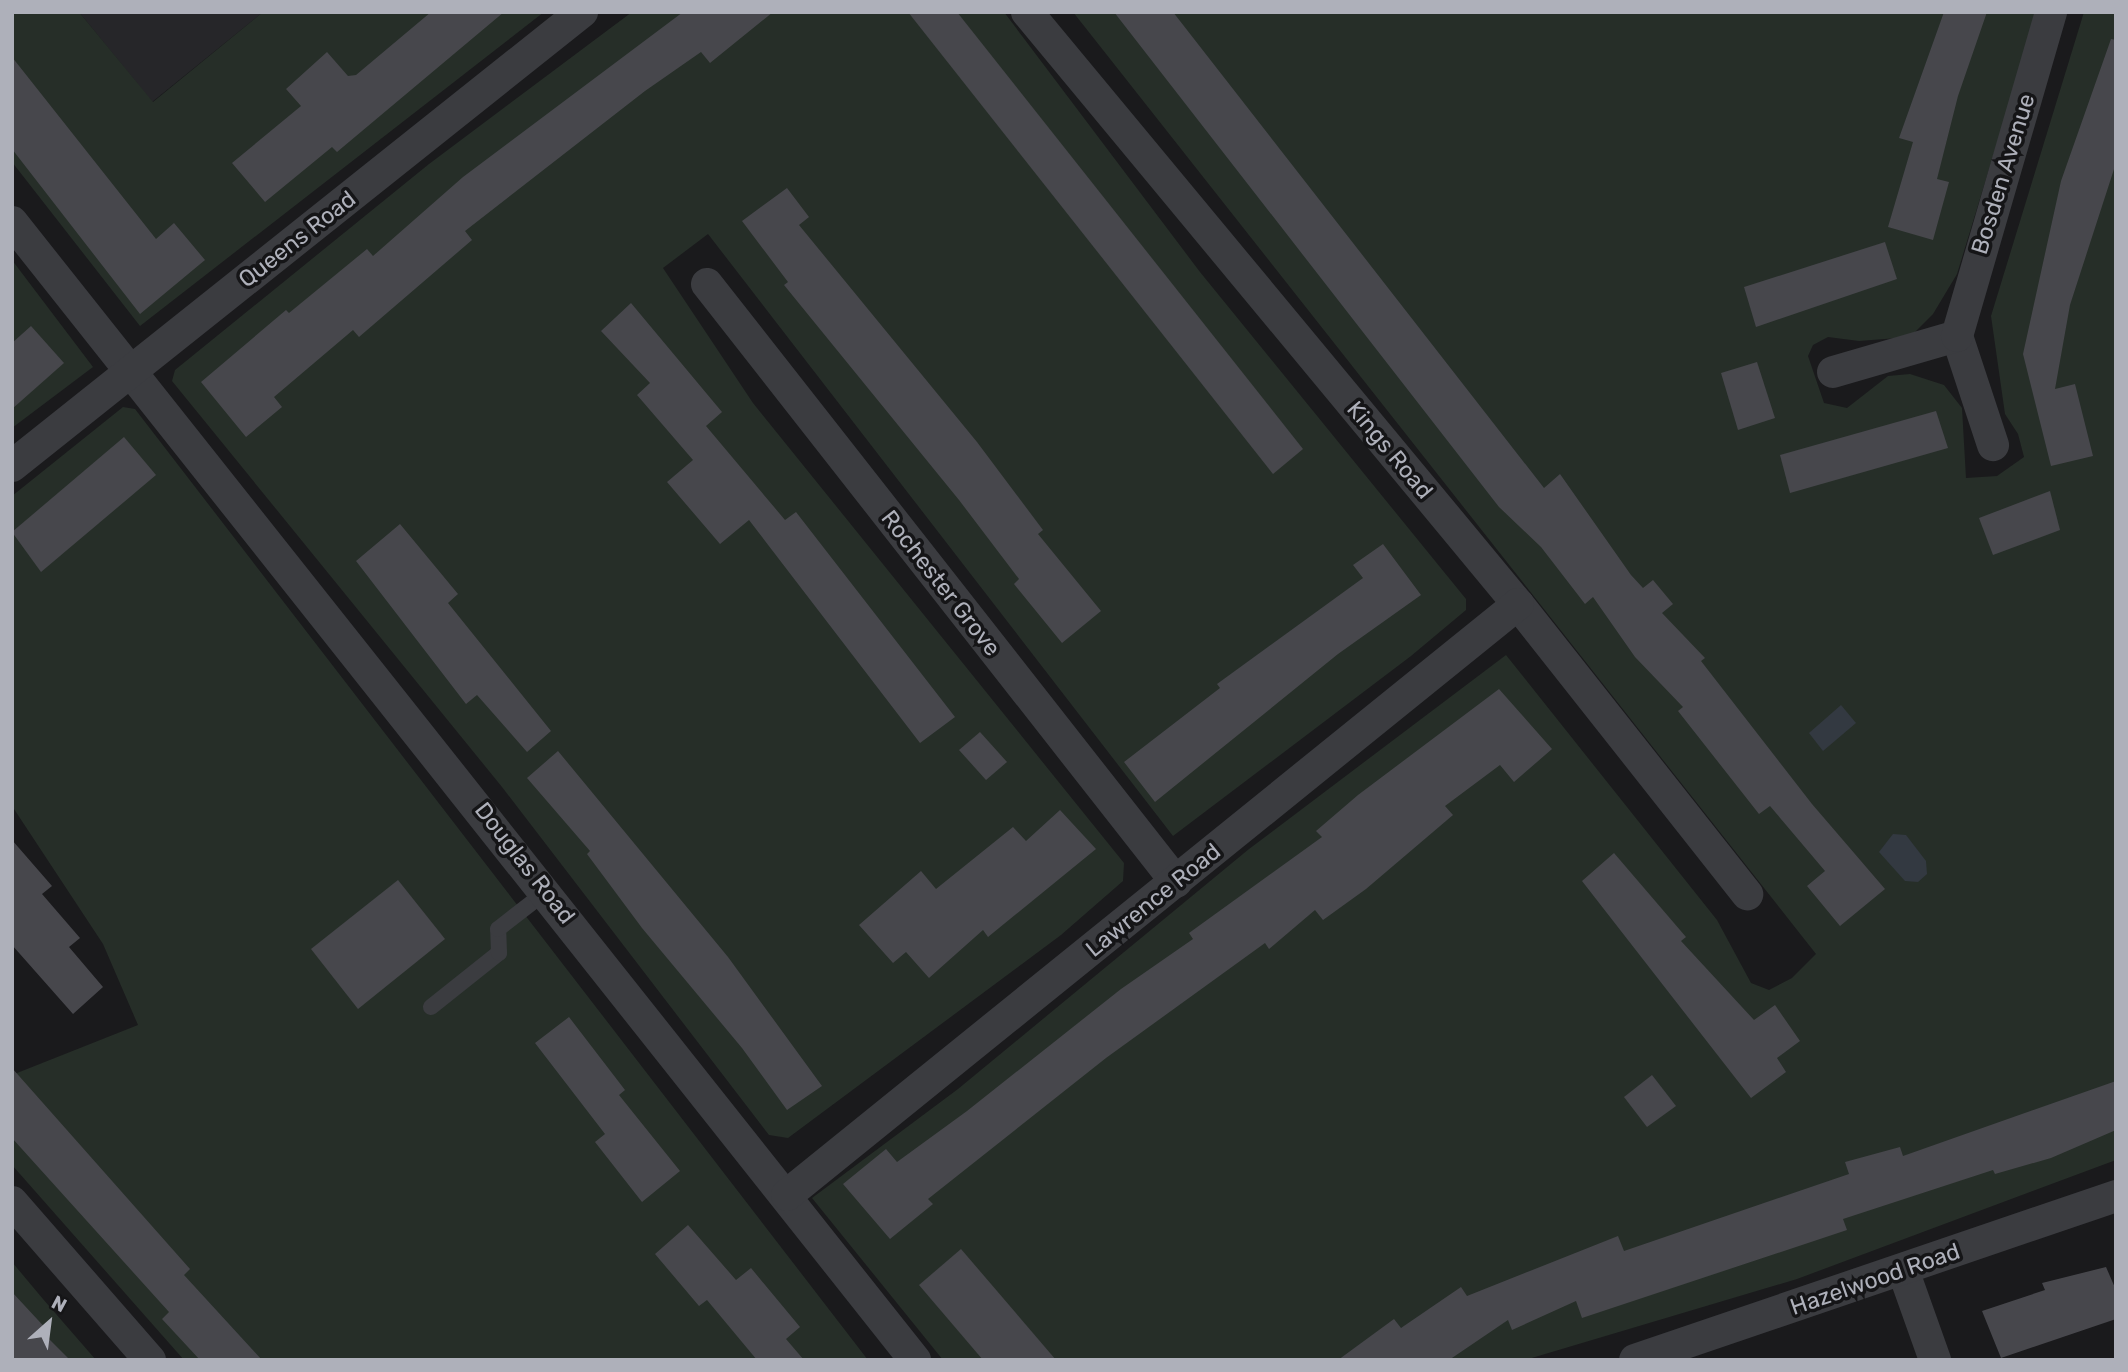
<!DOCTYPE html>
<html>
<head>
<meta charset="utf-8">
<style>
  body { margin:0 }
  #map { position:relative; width:2128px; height:1372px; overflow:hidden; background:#1a1a1c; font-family:Rubik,sans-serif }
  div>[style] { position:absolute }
  .built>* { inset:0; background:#262629 }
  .green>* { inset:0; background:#262e28 }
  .water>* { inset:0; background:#333941 }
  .building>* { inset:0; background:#47474c }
  .lane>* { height:16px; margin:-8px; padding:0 8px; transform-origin:8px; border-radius:8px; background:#3b3c40 }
  .street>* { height:32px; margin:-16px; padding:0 16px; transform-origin:16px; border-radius:16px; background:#3b3c40 }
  span { translate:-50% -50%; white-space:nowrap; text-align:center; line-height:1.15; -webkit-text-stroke:7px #151517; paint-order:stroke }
  .street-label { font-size:23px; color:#aeb0ba }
  .frame { position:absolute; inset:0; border:14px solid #aeb0ba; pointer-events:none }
  .north { position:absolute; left:14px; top:1288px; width:70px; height:70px; -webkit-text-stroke:5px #151517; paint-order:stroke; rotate:28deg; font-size:19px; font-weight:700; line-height:28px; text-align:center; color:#aeb0ba }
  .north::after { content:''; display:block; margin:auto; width:24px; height:32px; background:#aeb0ba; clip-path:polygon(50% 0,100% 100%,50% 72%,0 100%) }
</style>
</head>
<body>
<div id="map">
  <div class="built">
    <i style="clip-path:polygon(79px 12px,263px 12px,152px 102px)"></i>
  </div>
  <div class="green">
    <i style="clip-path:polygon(12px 12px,79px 12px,153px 102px,263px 12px,544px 12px,140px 326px,12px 162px)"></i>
    <i style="clip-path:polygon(632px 12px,1004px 12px,1200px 272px,1466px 599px,1466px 610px,1411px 656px,1173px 836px,708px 234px,663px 268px,753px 403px,1124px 863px,1123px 881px,1061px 935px,788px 1138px,769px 1135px,502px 787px,172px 381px,175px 370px,429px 164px)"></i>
    <i style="clip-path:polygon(1073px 12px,2037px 12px,1957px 274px,1933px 314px,1910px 337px,1859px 341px,1828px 337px,1813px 345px,1808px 356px,1824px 403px,1847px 408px,1888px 376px,1910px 374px,1944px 385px,1962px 408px,1966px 478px,1997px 476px,2024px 457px,2018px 434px,2005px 414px,1991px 316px,2084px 12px,2116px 12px,2116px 1160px,1797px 1279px,1525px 1360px,943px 1360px,812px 1198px,958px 1089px,1249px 849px,1506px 655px,1717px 920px,1751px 983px,1769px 990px,1792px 978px,1816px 954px)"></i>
    <i style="clip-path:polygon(12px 260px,93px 367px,12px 428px)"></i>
    <i style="clip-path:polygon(123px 407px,135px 409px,868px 1360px,184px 1360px,12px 1165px,12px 1075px,138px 1025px,103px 944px,12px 806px,12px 496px)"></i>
    <i style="clip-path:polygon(12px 1262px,43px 1299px,96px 1360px,12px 1360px)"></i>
  </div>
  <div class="water">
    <i style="clip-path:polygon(1841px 705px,1856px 723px,1823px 751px,1809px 733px)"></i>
    <i style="clip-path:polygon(1893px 834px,1906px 835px,1926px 861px,1927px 874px,1918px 882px,1905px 881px,1879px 852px)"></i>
  </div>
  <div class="building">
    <i style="clip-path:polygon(431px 12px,504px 12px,337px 152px,332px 147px,265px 202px,232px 163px,301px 106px,286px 89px,327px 52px,348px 76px,356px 75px)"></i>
    <i style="clip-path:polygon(683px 12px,773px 12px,710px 63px,701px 52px,645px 91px,465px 231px,472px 240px,359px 337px,353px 330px,274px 397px,282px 407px,246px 437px,201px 382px,286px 310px,289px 313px,367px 249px,373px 256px,463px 177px)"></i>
    <i style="clip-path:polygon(908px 12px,957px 12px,1303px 449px,1273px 474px)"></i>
    <i style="clip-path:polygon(1114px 12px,1173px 12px,1544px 488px,1560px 474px,1631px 575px,1643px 588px,1653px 580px,1673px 604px,1662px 613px,1705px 658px,1701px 661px,1812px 804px,1885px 889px,1840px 926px,1807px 886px,1825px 871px,1770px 806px,1759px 814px,1678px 711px,1683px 707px,1635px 657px,1593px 597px,1585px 604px,1541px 547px,1499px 507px)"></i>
    <i style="clip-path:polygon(1944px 12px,1987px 12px,1958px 96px,1937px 179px,1949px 182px,1933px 240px,1888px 227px,1913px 142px,1899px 138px)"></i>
    <i style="clip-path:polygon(2111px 39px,2116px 40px,2116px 163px,2070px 305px,2055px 389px,2075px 384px,2093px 456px,2051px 466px,2023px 354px,2061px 181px)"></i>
    <i style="clip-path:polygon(12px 57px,156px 239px,174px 223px,205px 260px,140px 314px,12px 149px)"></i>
    <i style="clip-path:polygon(787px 188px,809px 217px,799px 225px,977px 442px,1043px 530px,1038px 534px,1101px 611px,1062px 643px,1014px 584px,1019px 579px,959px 500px,784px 285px,788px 282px,742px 221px)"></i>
    <i style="clip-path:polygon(1885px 242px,1897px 279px,1756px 327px,1744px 287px)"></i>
    <i style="clip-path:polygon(631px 303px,722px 412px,706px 426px,785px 520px,796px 512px,955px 717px,920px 743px,749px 520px,720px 544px,667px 482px,693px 460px,637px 395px,650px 383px,601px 331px)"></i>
    <i style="clip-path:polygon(31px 326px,64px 363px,12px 409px,12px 343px)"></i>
    <i style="clip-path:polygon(1757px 362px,1775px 418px,1738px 430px,1721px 373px)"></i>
    <i style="clip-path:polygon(1936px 411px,1948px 448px,1790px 493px,1780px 455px)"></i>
    <i style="clip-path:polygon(124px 437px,156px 475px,41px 572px,12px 532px)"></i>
    <i style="clip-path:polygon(2050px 491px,2060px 530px,1993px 555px,1979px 518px)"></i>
    <i style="clip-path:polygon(400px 524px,458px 594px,448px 603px,551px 731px,527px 752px,477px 695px,466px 704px,356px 561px)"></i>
    <i style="clip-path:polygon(1383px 544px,1421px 595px,1338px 654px,1155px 802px,1124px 762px,1220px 688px,1217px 684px,1363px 578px,1353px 565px)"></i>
    <i style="clip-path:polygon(1499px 689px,1552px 749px,1514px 782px,1500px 765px,1445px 806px,1453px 815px,1366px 889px,1323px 920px,1315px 910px,1269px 949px,1265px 943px,1106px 1058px,928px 1199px,933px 1204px,890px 1239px,843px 1184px,886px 1149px,897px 1162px,967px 1111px,1121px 989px,1193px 939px,1189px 933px,1322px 837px,1316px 831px,1358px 795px)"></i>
    <i style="clip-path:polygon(980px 732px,1007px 762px,986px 780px,959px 750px)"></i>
    <i style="clip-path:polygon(558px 751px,728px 957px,822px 1086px,787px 1110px,742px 1048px,642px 928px,587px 854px,590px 851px,527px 778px)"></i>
    <i style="clip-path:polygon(1060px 810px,1096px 849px,988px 937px,983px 930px,929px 978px,906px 952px,893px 963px,859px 925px,921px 871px,936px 889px,1013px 827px,1026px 841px)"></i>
    <i style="clip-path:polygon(12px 840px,52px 886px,42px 894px,80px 938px,69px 947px,103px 987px,73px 1014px,12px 945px)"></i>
    <i style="clip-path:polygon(1614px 853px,1686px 937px,1681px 941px,1754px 1020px,1775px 1005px,1800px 1041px,1777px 1058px,1786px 1072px,1751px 1098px,1582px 881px)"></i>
    <i style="clip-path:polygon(398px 880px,445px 939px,358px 1009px,311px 949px)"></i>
    <i style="clip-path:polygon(569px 1017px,625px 1090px,619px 1095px,680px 1171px,642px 1202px,595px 1142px,605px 1134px,535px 1043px)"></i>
    <i style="clip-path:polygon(12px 1068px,190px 1269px,184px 1275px,262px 1360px,200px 1360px,162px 1319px,169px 1312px,12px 1138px)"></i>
    <i style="clip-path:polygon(1652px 1075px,1676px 1106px,1647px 1127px,1624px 1097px)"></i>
    <i style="clip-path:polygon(2116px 1081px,2116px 1130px,2051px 1158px,1995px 1174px,1993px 1170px,1843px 1219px,1847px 1230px,1582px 1318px,1576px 1301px,1512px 1330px,1508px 1320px,1449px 1360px,1338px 1360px,1394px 1319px,1401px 1328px,1461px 1287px,1467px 1296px,1618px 1236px,1624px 1251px,1849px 1174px,1845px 1162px,1900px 1147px,1903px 1156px)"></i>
    <i style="clip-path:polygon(688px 1225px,736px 1280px,751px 1268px,800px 1327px,786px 1339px,804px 1360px,757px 1360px,707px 1300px,699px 1306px,655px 1254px)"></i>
    <i style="clip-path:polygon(961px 1249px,979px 1270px,1056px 1360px,983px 1360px,919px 1285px)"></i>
    <i style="clip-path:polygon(2106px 1267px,2116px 1290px,2116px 1319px,2001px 1358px,1982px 1311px,2045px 1290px,2042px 1283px)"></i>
    <i style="clip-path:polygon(12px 1292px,50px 1333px,46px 1336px,70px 1360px,12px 1360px)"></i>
  </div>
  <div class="lane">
    <i style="left:431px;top:1007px;width:87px;rotate:-38.5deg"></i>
    <i style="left:499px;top:953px;width:24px;rotate:-92deg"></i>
    <i style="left:498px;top:929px;width:62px;rotate:-37.8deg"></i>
  </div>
  <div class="street">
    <i style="left:1027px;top:12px;width:769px;rotate:50.33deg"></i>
    <i style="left:1518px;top:604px;width:370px;rotate:51.7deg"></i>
    <i style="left:12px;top:222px;width:1453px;rotate:51.57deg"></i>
    <i style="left:707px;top:284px;width:760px;rotate:51.89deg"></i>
    <i style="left:1957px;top:336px;width:115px;rotate:71.7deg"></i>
    <i style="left:1833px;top:372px;width:129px;rotate:-16.2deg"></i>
    <i style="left:1957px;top:336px;width:337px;rotate:-73.8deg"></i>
    <i style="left:12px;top:466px;width:729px;rotate:-38.54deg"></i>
    <i style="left:787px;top:1195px;width:940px;rotate:-38.95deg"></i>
    <i style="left:12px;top:1202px;width:210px;rotate:48.9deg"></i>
    <i style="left:1903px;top:1270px;width:96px;rotate:70.4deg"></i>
    <i style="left:1635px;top:1360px;width:508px;rotate:-18.83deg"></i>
  </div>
  <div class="street-label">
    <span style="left:2003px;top:174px;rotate:-73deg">Bosden Avenue</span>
    <span style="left:297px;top:239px;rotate:-38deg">Queens Road</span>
    <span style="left:1390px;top:450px;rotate:50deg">Kings Road</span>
    <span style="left:941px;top:583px;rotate:52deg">Rochester Grove</span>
    <span style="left:525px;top:863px;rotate:52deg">Douglas Road</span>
    <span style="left:1153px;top:900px;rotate:-39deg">Lawrence Road</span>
    <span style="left:1875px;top:1279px;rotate:-19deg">Hazelwood Road</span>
  </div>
  <div class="frame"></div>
  <div class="north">N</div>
</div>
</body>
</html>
